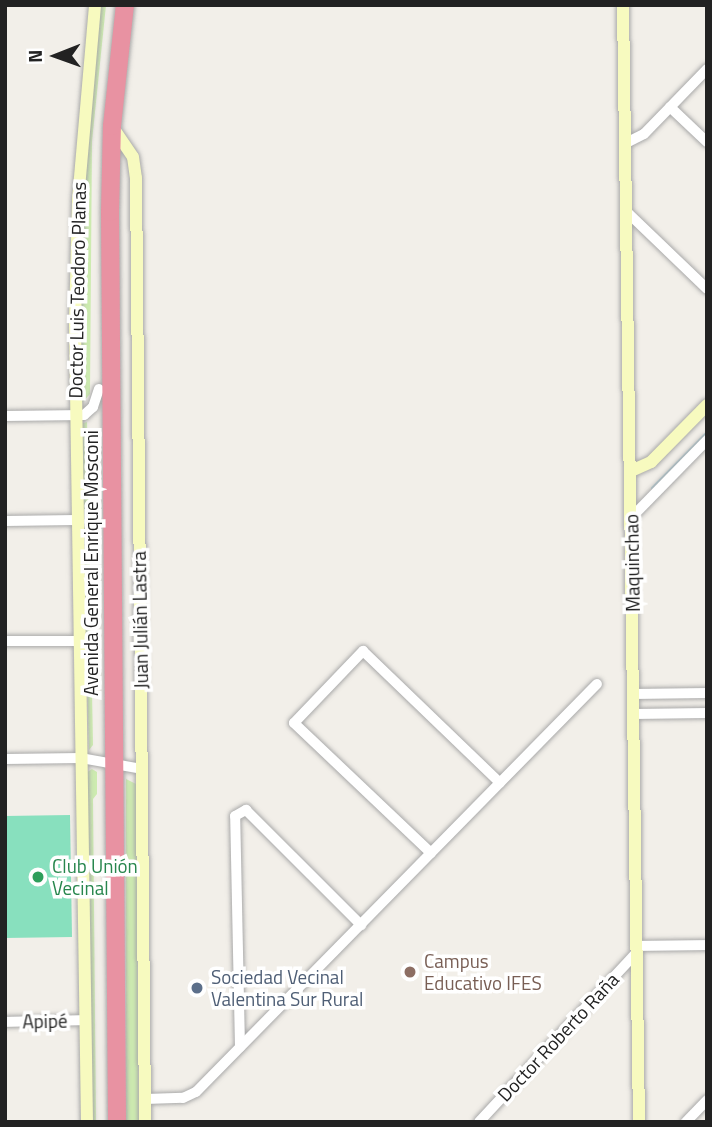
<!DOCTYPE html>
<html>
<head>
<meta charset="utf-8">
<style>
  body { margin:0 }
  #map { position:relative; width:712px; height:1127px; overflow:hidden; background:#f2efe9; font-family:"Titillium Web",sans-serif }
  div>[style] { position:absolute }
  .grass>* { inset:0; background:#cdebb0 }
  .pitch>* { inset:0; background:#88e0be }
  .stream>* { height:2.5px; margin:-1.25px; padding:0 1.25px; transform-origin:1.25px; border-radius:1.25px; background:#aad3df }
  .roads { filter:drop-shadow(0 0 2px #a9a9a9) drop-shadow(0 0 2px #a9a9a9) }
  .street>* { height:10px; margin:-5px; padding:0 5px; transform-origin:5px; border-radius:5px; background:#fff }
  .secondary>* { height:12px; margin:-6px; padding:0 6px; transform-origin:6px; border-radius:6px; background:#f7fabf }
  .highway>* { height:18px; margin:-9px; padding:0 9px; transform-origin:9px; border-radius:9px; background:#e892a2 }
  .dots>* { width:19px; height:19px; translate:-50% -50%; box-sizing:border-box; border:4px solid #fff; border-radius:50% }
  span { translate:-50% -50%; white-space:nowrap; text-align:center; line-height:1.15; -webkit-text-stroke:7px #fff; paint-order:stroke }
  .street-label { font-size:19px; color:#222 }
  .leisure-label { font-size:19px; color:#27864d }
  .left { translate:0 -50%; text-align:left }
  .education-label { font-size:19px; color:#785e54 }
  .service-label { font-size:19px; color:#4e5e75 }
  .frame { position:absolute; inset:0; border:7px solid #222; pointer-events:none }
  .north { position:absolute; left:21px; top:21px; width:70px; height:70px; -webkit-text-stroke:5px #fff; paint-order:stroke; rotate:269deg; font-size:19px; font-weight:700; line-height:28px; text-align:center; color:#222 }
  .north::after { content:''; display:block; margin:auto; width:24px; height:32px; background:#222; clip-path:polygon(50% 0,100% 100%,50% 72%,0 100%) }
</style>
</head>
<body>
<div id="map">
  <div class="grass">
    <i style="clip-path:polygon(99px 5px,106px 5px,92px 141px,90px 394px,81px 404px,79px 254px)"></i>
    <i style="clip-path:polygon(87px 422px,93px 745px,89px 750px,80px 424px)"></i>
    <i style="clip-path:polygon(92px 769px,97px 772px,97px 794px,93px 799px,96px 1122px,90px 1122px,86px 773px)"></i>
    <i style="clip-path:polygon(126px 779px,136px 784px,139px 1122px,126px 1122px)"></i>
  </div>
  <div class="pitch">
    <i style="clip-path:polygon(70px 815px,72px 937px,5px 938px,5px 816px)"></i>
  </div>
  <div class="stream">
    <i style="left:652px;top:488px;width:78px;rotate:-45.5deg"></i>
  </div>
  <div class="roads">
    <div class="street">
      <i style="left:670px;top:107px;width:51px;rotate:43.4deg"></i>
      <i style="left:626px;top:143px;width:20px;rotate:-27deg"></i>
      <i style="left:644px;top:134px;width:91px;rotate:-45.9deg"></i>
      <i style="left:627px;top:212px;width:111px;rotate:43.9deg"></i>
      <i style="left:5px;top:416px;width:79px;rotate:-0.7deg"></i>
      <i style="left:84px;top:415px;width:12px;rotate:-42deg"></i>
      <i style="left:93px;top:407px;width:19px;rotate:-72deg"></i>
      <i style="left:631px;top:518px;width:109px;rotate:-45.7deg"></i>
      <i style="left:5px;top:521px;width:71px;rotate:-0.8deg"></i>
      <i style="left:5px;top:641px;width:74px"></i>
      <i style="left:633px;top:694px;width:74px;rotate:-0.8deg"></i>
      <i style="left:634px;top:714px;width:73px;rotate:-0.8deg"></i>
      <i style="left:5px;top:759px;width:76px;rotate:-0.8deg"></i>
      <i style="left:81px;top:758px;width:62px;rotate:10.2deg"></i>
      <i style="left:431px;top:853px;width:189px;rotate:-136.5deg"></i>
      <i style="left:294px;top:723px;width:100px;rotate:-46.2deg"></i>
      <i style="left:363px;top:651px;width:190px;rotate:43.9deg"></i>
      <i style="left:637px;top:946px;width:70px;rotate:-0.8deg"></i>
      <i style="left:5px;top:1022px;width:80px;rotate:-1.4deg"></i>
      <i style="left:240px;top:1047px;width:231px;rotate:-91.2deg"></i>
      <i style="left:235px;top:816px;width:13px;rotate:-29deg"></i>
      <i style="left:246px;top:810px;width:163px;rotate:45deg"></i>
      <i style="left:145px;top:1099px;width:38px;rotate:-2deg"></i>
      <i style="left:183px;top:1098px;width:14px;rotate:-25deg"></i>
      <i style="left:196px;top:1092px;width:572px;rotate:-45.5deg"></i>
      <i style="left:479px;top:1122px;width:232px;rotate:-47.1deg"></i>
      <i style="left:686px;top:1122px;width:30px;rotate:-46deg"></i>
    </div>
    <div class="secondary">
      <i style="left:623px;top:5px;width:1117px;rotate:89.18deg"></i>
      <i style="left:112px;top:126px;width:37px;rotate:56deg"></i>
      <i style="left:133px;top:157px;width:21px;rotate:82deg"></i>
      <i style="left:136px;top:178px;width:944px;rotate:89.45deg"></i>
      <i style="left:631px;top:471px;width:22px;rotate:-24deg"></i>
      <i style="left:651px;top:462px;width:80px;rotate:-45.5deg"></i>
      <i style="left:87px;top:1122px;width:798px;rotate:-90.86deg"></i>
      <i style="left:75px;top:324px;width:124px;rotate:-88.6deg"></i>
      <i style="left:78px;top:200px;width:196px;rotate:-85deg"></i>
    </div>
    <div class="highway">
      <i style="left:117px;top:1122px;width:910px;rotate:-90.44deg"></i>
      <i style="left:110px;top:212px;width:86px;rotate:-88.7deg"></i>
      <i style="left:112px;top:126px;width:122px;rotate:-83.9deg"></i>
    </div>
  </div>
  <div class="dots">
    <i style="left:38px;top:877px;background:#2e9e5b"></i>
    <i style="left:410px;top:972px;background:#8d6e63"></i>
    <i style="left:197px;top:988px;background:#5c6f8a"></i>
  </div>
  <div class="street-label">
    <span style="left:77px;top:290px;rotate:-89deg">Doctor Luis Teodoro Planas</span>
    <span style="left:91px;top:563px;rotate:-90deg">Avenida General Enrique Mosconi</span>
    <span style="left:632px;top:563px;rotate:-91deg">Maquinchao</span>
    <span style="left:140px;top:620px;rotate:-91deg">Juan Julián Lastra</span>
    <span style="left:45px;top:1021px;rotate:-1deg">Apipé</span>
    <span style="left:558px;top:1037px;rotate:-47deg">Doctor Roberto Raña</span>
  </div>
  <div class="leisure-label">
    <span class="left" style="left:52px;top:877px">Club Unión<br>Vecinal</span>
  </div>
  <div class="education-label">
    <span class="left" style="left:424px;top:972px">Campus<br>Educativo IFES</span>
  </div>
  <div class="service-label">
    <span class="left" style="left:211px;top:988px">Sociedad Vecinal<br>Valentina Sur Rural</span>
  </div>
  <div class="frame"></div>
  <div class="north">N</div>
</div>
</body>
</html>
